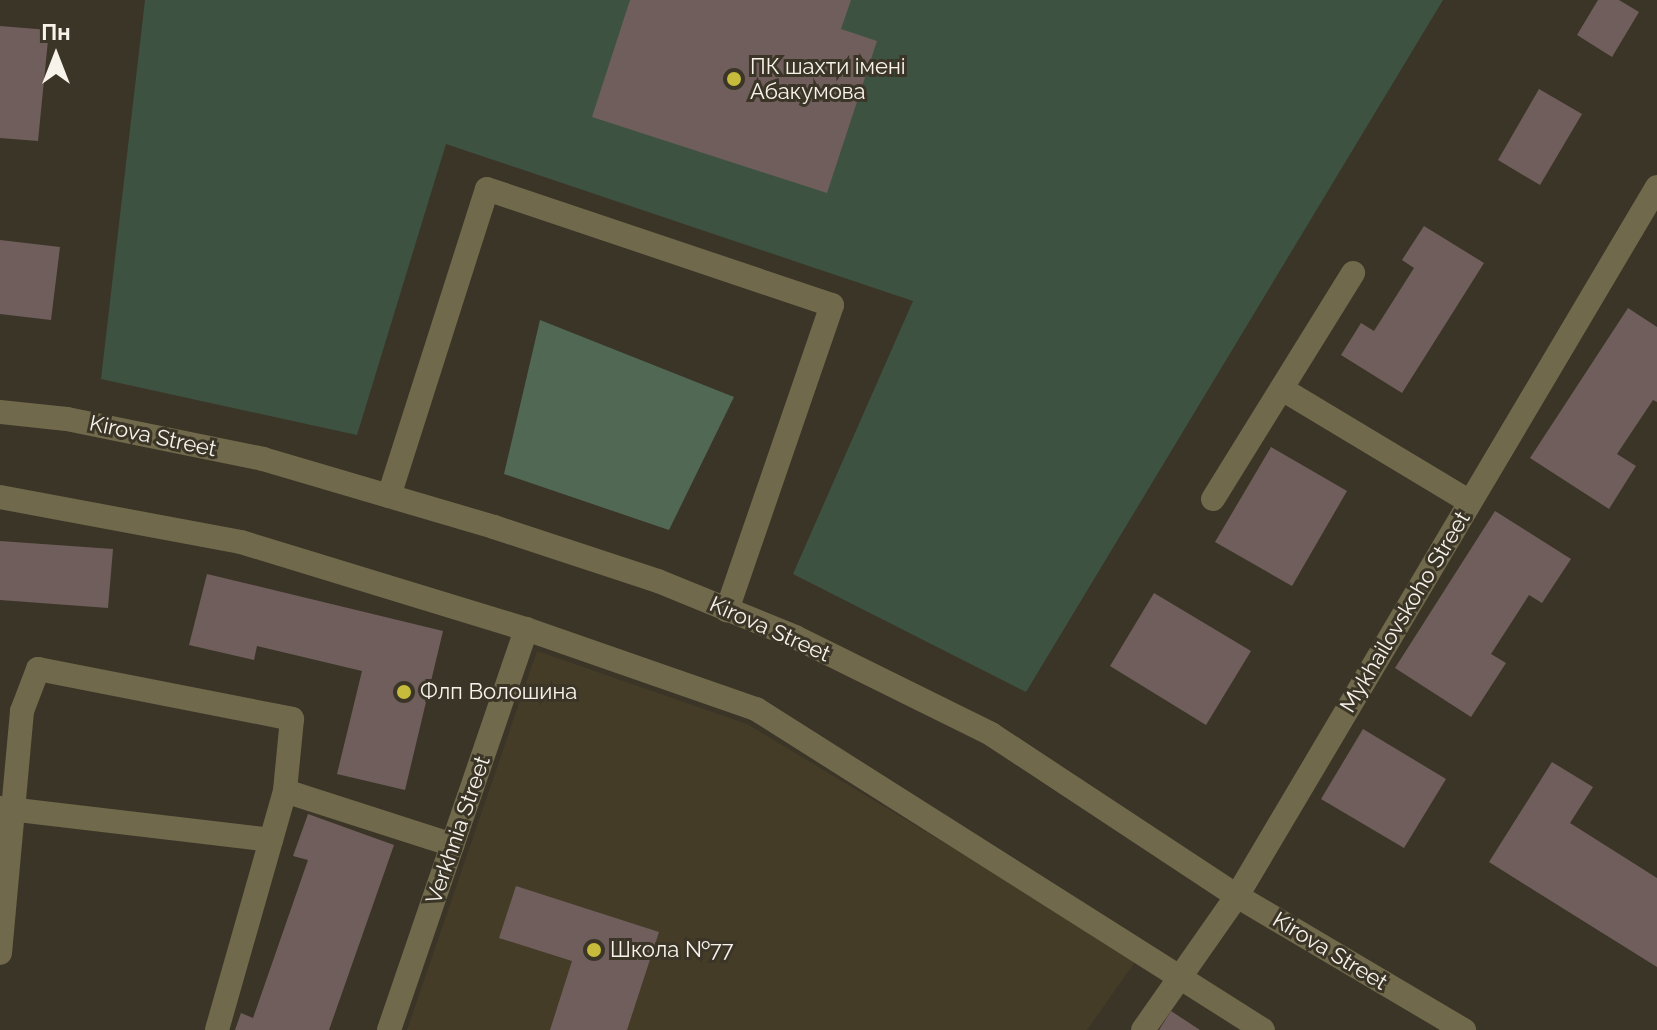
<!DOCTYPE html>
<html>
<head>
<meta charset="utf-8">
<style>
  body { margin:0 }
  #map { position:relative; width:1657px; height:1030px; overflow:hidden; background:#3b3528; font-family:Raleway,sans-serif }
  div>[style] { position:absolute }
  .built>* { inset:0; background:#453c28 }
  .green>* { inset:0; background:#3d5241 }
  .forest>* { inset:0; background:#516855 }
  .building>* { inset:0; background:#705e5c }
  .minor>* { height:24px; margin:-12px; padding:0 12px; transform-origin:12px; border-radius:12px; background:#71694b }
  .dots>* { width:22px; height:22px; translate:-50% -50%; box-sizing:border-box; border:4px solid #3b3528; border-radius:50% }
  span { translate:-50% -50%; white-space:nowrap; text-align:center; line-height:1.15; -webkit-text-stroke:6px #3b3528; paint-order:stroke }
  .poi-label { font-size:22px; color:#f7f3eb }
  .left { translate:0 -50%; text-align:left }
  .street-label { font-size:22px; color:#f7f3eb }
  .north { position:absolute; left:16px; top:16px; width:80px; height:80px; -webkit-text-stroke:6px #3b3528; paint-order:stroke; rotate:0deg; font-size:22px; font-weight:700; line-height:32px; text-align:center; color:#f7f3eb }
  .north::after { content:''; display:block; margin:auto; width:28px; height:36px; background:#f7f3eb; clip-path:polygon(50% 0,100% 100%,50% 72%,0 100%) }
</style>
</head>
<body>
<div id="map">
  <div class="built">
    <i style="clip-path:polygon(537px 651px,747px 724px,1137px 959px,1087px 1030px,407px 1030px)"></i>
  </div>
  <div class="green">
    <i style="clip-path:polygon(145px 0,1443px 0,1026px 692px,793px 574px,913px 301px,446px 144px,357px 435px,101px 379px)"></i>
  </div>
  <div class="forest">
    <i style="clip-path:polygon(540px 320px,734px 397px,669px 530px,504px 474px)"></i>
  </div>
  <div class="building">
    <i style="clip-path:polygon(630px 0,851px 0,841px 29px,877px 41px,827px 193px,592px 117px)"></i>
    <i style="clip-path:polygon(1598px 0,1619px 0,1639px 12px,1612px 57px,1577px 35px)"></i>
    <i style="clip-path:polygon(0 26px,49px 30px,38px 141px,0 138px)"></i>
    <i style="clip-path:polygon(1539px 89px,1582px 114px,1540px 185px,1498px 160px)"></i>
    <i style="clip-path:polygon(1424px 226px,1484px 263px,1402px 393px,1341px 355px,1361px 323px,1374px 331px,1414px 268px,1402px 260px)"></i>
    <i style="clip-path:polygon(0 240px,60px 247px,51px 320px,0 314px)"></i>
    <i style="clip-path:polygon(1628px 308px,1657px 327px,1657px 402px,1653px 400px,1617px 454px,1636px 466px,1609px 509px,1530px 458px)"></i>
    <i style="clip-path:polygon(1271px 447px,1347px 491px,1292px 586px,1215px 542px)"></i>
    <i style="clip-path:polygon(1495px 511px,1571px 559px,1542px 603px,1529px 595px,1491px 654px,1506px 663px,1471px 717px,1395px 668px)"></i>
    <i style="clip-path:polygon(0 541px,113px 549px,108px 608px,0 600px)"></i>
    <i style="clip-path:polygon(207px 574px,443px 631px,405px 790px,337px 774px,362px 671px,257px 646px,254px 660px,189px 645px)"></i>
    <i style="clip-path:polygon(1154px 593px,1251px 651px,1206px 725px,1110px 666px)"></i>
    <i style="clip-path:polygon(1363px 729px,1446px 779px,1404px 848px,1321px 799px)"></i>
    <i style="clip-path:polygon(1552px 762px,1593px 787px,1570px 823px,1657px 878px,1657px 967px,1489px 862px)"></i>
    <i style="clip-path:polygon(308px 814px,394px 845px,329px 1030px,235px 1030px,241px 1013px,253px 1018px,308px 860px,293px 856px)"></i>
    <i style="clip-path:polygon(516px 886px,659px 932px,627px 1030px,550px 1030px,572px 961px,499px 938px)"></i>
    <i style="clip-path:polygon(1171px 1011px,1200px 1030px,1159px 1030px)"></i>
  </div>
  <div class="minor">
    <i style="left:1282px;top:389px;width:219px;rotate:31deg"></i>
    <i style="left:0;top:412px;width:67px;rotate:6deg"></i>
    <i style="left:67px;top:419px;width:200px;rotate:11.5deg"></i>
    <i style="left:263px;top:459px;width:241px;rotate:16.4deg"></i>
    <i style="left:494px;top:527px;width:173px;rotate:18.2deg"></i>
    <i style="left:658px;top:581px;width:148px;rotate:22.2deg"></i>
    <i style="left:795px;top:637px;width:219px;rotate:26.3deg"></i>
    <i style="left:991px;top:734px;width:295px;rotate:33.4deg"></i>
    <i style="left:1237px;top:896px;width:264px;rotate:30.6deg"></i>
    <i style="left:389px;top:496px;width:322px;rotate:-72.3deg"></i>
    <i style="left:487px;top:189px;width:364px;rotate:18.6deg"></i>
    <i style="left:832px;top:305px;width:323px;rotate:109deg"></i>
    <i style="left:0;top:497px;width:245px;rotate:10.6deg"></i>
    <i style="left:241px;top:542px;width:298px;rotate:17deg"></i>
    <i style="left:526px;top:629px;width:244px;rotate:19.2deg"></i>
    <i style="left:756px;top:709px;width:600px;rotate:32.34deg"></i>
    <i style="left:1213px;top:499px;width:266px;rotate:-58.2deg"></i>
    <i style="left:285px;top:791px;width:176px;rotate:17.8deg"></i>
    <i style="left:0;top:808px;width:273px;rotate:6.7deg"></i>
    <i style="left:0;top:953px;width:243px;rotate:-84.8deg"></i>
    <i style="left:22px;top:711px;width:45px;rotate:-69.1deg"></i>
    <i style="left:38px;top:669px;width:259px;rotate:11.1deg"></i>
    <i style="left:292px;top:719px;width:72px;rotate:95.6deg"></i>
    <i style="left:285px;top:791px;width:248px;rotate:105.9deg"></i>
    <i style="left:389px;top:1030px;width:424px;rotate:-71.1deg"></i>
    <i style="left:1143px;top:1030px;width:164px;rotate:-55deg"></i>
    <i style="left:1237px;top:896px;width:824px;rotate:-59.36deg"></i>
  </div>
  <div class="dots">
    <i style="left:734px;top:79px;background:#c7bb3c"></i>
    <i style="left:404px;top:692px;background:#c7bb3c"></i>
    <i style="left:594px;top:950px;background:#c7bb3c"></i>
  </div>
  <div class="poi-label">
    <span class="left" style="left:750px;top:79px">ПК шахти імені<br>Абакумова</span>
    <span class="left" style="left:420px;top:692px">Флп Волошина</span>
    <span class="left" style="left:610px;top:950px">Школа №77</span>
  </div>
  <div class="street-label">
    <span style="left:153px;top:436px;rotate:12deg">Kirova Street</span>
    <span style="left:1405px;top:612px;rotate:-59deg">Mykhailovskoho Street</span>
    <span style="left:770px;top:629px;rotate:24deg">Kirova Street</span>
    <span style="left:458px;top:830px;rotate:-71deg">Verkhnia Street</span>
    <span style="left:1330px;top:951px;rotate:31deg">Kirova Street</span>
  </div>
  <div class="north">Пн</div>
</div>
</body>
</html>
